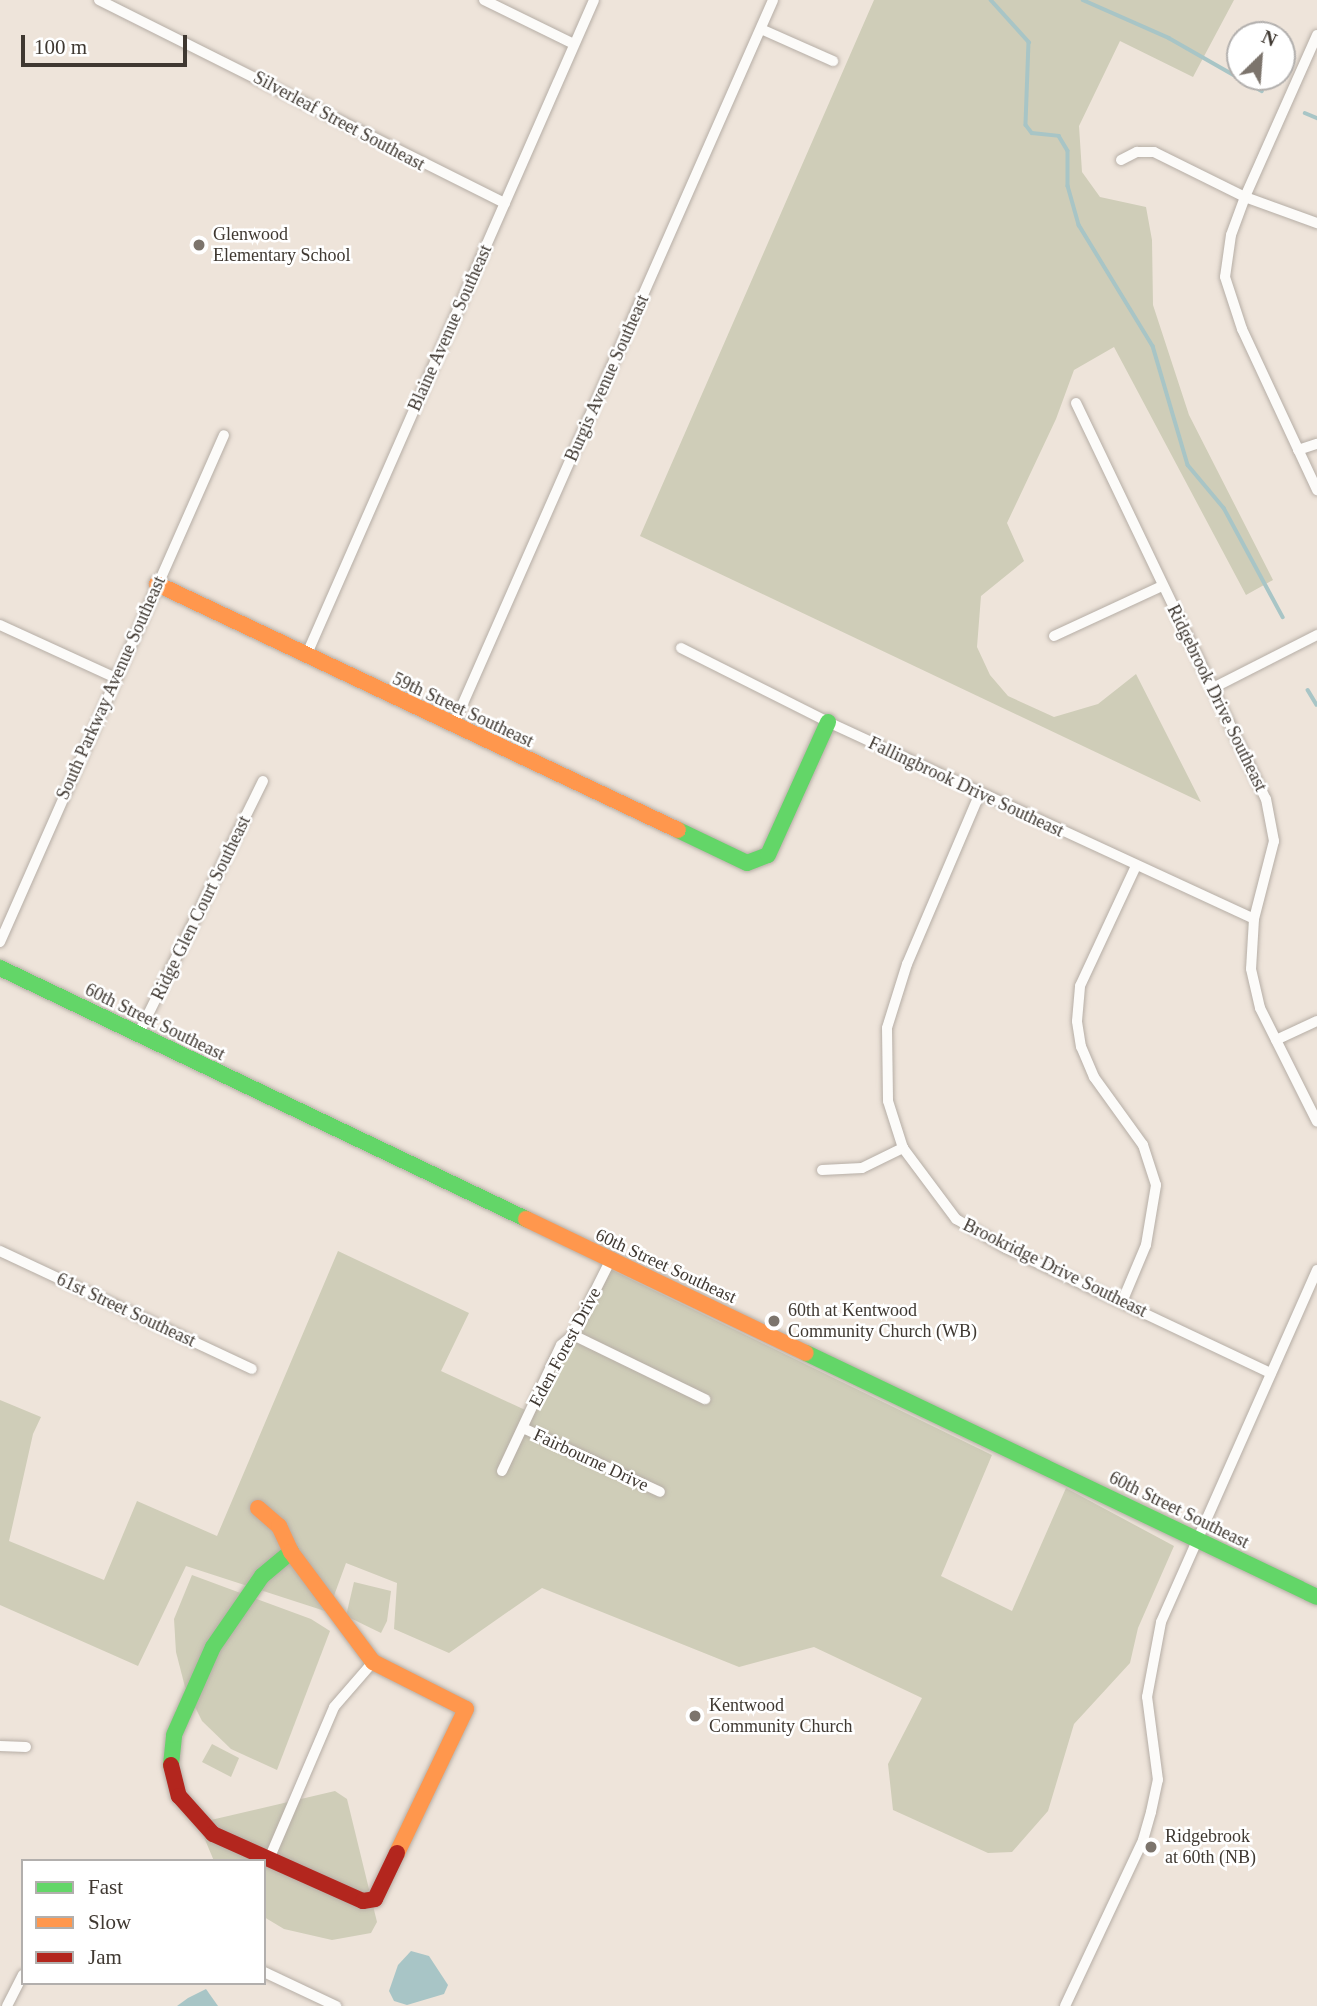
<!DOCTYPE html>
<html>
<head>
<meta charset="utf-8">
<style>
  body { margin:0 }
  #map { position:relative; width:1317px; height:2006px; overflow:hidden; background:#eee4da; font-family:Georgia,serif }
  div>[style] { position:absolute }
  .green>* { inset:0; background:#cfcdb8 }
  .water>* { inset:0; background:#a8c5c6 }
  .stream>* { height:3.5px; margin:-1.75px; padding:0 1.75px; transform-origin:1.75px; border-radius:1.75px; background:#a8c5c6 }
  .roads { filter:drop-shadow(0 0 2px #b6aea6) drop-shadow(0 0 2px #b6aea6) }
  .street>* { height:10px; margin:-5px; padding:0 5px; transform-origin:5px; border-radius:5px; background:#fcfbf9 }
  .fast>* { height:16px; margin:-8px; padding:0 8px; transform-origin:8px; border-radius:8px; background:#63d668 }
  .slow>* { height:16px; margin:-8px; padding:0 8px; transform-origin:8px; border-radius:8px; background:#ff974d }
  .jam>* { height:16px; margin:-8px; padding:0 8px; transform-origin:8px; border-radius:8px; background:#b3261e }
  .dots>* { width:19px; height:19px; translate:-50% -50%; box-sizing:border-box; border:4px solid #fff; border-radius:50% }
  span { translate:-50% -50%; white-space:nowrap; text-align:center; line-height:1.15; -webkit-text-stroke:5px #fff; paint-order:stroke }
  .street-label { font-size:18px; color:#3f3831 }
  .poi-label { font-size:18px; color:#3f3831 }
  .left { translate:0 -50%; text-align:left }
  .legend { position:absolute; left:21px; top:1859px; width:245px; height:126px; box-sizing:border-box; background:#fff; border:2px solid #b2afad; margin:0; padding:9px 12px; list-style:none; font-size:21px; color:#3f3831 }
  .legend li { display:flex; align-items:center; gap:14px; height:35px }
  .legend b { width:35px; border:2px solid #b2afad }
  .north { position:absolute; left:1226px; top:21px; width:70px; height:70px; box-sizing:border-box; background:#fff; border:2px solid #b2afad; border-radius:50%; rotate:25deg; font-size:19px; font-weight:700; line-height:28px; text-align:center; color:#3f3831 }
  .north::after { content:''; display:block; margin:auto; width:24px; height:32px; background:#7c746c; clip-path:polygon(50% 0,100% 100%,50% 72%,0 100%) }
  .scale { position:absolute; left:21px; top:35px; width:166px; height:32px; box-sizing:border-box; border:4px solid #3f3831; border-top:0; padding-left:9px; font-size:21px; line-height:24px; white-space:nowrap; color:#3f3831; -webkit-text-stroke:5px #fff; paint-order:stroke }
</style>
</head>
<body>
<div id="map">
  <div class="green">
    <i style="clip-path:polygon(874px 0,1234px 0,1193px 77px,1120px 41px,1079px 126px,1082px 172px,1100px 197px,1146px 207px,1152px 240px,1153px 305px,1189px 415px,1273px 580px,1246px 595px,1114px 347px,1074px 370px,1056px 419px,1007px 523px,1024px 561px,981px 596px,977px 647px,990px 675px,1008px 696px,1054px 717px,1098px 704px,1136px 674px,1201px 802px,640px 536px)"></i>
    <i style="clip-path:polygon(338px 1251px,469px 1313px,441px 1371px,534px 1414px,602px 1265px,992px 1455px,941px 1576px,1012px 1611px,1066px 1488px,1174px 1546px,1138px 1628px,1130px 1663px,1074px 1724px,1048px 1811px,1012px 1852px,988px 1853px,893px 1810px,888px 1764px,922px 1698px,814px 1647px,739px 1667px,542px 1588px,449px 1653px,394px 1629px,397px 1583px,346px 1563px,328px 1612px,186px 1566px,138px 1666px,0 1605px,0 1400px,41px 1417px,33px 1434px,9px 1541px,104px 1580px,137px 1501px,217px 1536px)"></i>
    <i style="clip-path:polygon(192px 1575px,311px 1619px,330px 1631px,277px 1770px,231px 1749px,202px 1721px,185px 1687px,176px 1652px,174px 1619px)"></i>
    <i style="clip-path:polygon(354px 1582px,391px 1591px,387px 1621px,381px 1633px,346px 1616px)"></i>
    <i style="clip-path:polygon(212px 1744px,239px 1758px,231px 1777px,202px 1762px)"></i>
    <i style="clip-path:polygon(335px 1791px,347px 1799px,377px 1922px,371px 1933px,332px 1940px,284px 1929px,264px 1917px,264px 1861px,214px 1861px,198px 1823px)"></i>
  </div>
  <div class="water">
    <i style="clip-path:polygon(411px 1951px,429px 1956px,448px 1985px,444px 1994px,407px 2005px,394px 2001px,389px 1991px,398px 1965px)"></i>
    <i style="clip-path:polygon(206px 1989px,218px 2006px,177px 2006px,188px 1998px)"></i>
  </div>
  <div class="stream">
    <i style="left:991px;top:0;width:57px;rotate:47.9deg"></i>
    <i style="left:1029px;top:42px;width:83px;rotate:92.1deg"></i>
    <i style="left:1026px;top:125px;width:10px;rotate:53deg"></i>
    <i style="left:1032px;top:133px;width:27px;rotate:6deg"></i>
    <i style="left:1059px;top:136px;width:17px;rotate:59deg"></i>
    <i style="left:1068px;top:151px;width:35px;rotate:90deg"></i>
    <i style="left:1068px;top:186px;width:41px;rotate:74.2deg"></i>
    <i style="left:1079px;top:225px;width:142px;rotate:58.6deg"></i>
    <i style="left:1153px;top:346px;width:124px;rotate:73.6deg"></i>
    <i style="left:1188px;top:465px;width:56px;rotate:50.1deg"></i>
    <i style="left:1224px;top:508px;width:124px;rotate:61.6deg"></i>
    <i style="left:1083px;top:0;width:94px;rotate:23.8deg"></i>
    <i style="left:1169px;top:38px;width:107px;rotate:29.7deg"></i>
    <i style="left:1305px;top:113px;width:13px;rotate:23deg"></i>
    <i style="left:1308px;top:690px;width:17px;rotate:59deg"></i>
  </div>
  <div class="roads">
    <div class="street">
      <i style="left:99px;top:0;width:454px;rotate:26.6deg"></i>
      <i style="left:484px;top:0;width:100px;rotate:26.1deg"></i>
      <i style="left:761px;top:29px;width:79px;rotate:24deg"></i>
      <i style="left:1317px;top:35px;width:177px;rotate:114deg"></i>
      <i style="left:1245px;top:197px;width:40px;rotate:110.2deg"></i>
      <i style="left:1231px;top:235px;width:42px;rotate:98.1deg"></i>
      <i style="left:1225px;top:277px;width:55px;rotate:71.9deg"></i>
      <i style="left:1242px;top:329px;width:178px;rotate:65deg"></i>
      <i style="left:1121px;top:160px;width:18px;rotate:-27deg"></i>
      <i style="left:1137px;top:152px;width:17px"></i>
      <i style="left:1154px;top:152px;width:102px;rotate:26.3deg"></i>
      <i style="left:1245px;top:197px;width:77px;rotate:19.9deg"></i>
      <i style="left:1076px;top:403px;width:439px;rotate:64.4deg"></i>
      <i style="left:1266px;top:799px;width:43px;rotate:79.2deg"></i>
      <i style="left:1274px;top:841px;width:81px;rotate:104.4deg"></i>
      <i style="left:1254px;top:919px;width:50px;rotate:93.4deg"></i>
      <i style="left:1251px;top:969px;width:40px;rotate:77deg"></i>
      <i style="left:1260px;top:1008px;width:127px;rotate:63.4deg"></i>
      <i style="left:1298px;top:450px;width:20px;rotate:-18deg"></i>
      <i style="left:0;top:625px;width:128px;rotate:24.6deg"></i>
      <i style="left:1054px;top:636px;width:119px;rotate:-24.8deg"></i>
      <i style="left:681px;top:648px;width:165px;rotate:26.7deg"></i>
      <i style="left:828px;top:722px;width:469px;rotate:24.8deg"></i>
      <i style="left:306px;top:656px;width:716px;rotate:-66.3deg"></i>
      <i style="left:1213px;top:688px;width:117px;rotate:-27deg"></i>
      <i style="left:453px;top:726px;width:793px;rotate:-66.21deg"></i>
      <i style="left:980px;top:793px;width:186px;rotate:113.1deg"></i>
      <i style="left:907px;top:964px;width:67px;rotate:107.4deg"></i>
      <i style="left:887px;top:1028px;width:73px;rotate:89.2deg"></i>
      <i style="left:888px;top:1101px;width:49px;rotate:72.3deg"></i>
      <i style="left:903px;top:1148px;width:89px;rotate:53.3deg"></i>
      <i style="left:956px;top:1219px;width:58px;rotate:30.1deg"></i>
      <i style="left:1006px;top:1248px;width:293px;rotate:25.3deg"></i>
      <i style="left:0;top:942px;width:554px;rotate:-66.16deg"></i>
      <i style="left:138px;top:1035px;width:283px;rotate:-63.8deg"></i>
      <i style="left:1276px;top:1040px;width:45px;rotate:-24.9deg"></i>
      <i style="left:822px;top:1170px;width:40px;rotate:-2.9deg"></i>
      <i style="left:862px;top:1168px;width:46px;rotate:-26deg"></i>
      <i style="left:0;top:1251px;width:278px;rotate:25.1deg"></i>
      <i style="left:1122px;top:1302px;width:62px;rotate:-67.2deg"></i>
      <i style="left:1146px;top:1245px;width:61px;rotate:-80.5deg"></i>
      <i style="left:1156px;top:1185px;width:42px;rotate:-108deg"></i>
      <i style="left:1143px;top:1145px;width:84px;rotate:-125.8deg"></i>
      <i style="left:1094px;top:1077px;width:33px;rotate:-113deg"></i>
      <i style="left:1081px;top:1047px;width:26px;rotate:-99deg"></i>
      <i style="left:1077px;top:1021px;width:35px;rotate:-85deg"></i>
      <i style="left:1080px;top:986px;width:132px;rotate:-65deg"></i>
      <i style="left:573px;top:1335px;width:147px;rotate:25.9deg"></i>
      <i style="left:523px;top:1428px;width:151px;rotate:25deg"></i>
      <i style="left:502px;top:1471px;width:139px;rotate:-64.9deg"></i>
      <i style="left:561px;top:1345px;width:16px;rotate:-40deg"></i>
      <i style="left:573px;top:1335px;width:83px;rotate:-63.4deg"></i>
      <i style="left:0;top:1746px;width:26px;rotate:2deg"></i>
      <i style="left:269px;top:1859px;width:165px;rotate:-66.8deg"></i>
      <i style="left:334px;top:1707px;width:60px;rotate:-49.1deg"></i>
      <i style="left:264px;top:1972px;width:80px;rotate:25.3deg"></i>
      <i style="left:7px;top:2006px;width:35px;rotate:-63deg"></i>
      <i style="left:1065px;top:2006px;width:183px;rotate:-64.8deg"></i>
      <i style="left:1143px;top:1840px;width:29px;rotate:-74deg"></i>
      <i style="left:1151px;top:1812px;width:33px;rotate:-78deg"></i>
      <i style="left:1158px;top:1780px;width:84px;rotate:-97.5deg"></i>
      <i style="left:1147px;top:1697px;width:76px;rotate:-79.4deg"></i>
      <i style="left:1161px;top:1622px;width:385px;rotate:-66.1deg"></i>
    </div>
    <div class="fast">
      <i style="left:678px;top:830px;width:76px;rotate:25.6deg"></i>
      <i style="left:747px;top:863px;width:22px;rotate:-21deg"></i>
      <i style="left:768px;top:855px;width:146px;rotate:-65.7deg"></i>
      <i style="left:0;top:968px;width:583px;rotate:25.51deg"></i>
      <i style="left:806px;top:1353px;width:566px;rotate:25.52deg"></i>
      <i style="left:171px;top:1765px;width:30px;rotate:-84deg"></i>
      <i style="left:174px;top:1735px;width:96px;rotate:-66.1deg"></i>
      <i style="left:213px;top:1647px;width:86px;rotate:-55.4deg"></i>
      <i style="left:262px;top:1576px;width:38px;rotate:-40deg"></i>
    </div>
    <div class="slow">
      <i style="left:157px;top:584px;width:576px;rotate:25.28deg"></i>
      <i style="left:526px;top:1219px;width:310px;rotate:25.6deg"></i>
      <i style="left:258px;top:1508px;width:28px;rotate:41deg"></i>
      <i style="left:279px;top:1526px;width:29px;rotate:65deg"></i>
      <i style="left:291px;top:1552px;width:137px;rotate:53.3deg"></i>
      <i style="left:373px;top:1662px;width:104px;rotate:26.8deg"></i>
      <i style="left:466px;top:1709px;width:160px;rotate:115.6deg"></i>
    </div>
    <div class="jam">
      <i style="left:171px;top:1765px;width:32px;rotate:76deg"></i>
      <i style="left:179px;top:1796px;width:51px;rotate:48.2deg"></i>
      <i style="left:213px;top:1834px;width:164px;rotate:24.1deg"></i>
      <i style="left:363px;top:1901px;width:12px;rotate:-9deg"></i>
      <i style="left:375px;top:1899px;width:51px;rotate:-64.4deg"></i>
    </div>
  </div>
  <div class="dots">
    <i style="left:199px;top:245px;background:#7c746c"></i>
    <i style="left:774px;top:1321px;background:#7c746c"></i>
    <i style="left:695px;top:1716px;background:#7c746c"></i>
    <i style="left:1151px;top:1847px;background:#7c746c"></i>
  </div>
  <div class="street-label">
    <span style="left:339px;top:121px;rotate:28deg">Silverleaf Street Southeast</span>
    <span style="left:450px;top:328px;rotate:-66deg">Blaine Avenue Southeast</span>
    <span style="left:607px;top:378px;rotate:-66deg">Burgis Avenue Southeast</span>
    <span style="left:111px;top:688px;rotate:-66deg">South Parkway Avenue Southeast</span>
    <span style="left:1217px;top:698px;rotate:64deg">Ridgebrook Drive Southeast</span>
    <span style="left:463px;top:710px;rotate:25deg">59th Street Southeast</span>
    <span style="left:966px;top:787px;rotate:25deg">Fallingbrook Drive Southeast</span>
    <span style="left:201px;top:908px;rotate:-64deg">Ridge Glen Court Southeast</span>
    <span style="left:155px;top:1022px;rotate:26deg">60th Street Southeast</span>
    <span style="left:666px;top:1266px;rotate:25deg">60th Street Southeast</span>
    <span style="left:1055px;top:1268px;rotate:26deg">Brookridge Drive Southeast</span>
    <span style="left:126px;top:1310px;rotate:25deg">61st Street Southeast</span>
    <span style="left:565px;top:1347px;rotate:-62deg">Eden Forest Drive</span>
    <span style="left:591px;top:1460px;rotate:25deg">Fairbourne Drive</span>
    <span style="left:1179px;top:1510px;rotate:26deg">60th Street Southeast</span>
  </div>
  <div class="poi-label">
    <span class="left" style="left:213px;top:245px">Glenwood<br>Elementary School</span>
    <span class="left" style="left:788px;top:1321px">60th at Kentwood<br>Community Church (WB)</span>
    <span class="left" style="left:709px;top:1716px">Kentwood<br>Community Church</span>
    <span class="left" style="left:1165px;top:1847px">Ridgebrook<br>at 60th (NB)</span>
  </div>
  <ul class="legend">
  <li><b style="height:9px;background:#63d668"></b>Fast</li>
  <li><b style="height:9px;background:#ff974d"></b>Slow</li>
  <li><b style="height:9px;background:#b3261e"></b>Jam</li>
  </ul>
  <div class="north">N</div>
  <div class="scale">100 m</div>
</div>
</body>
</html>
